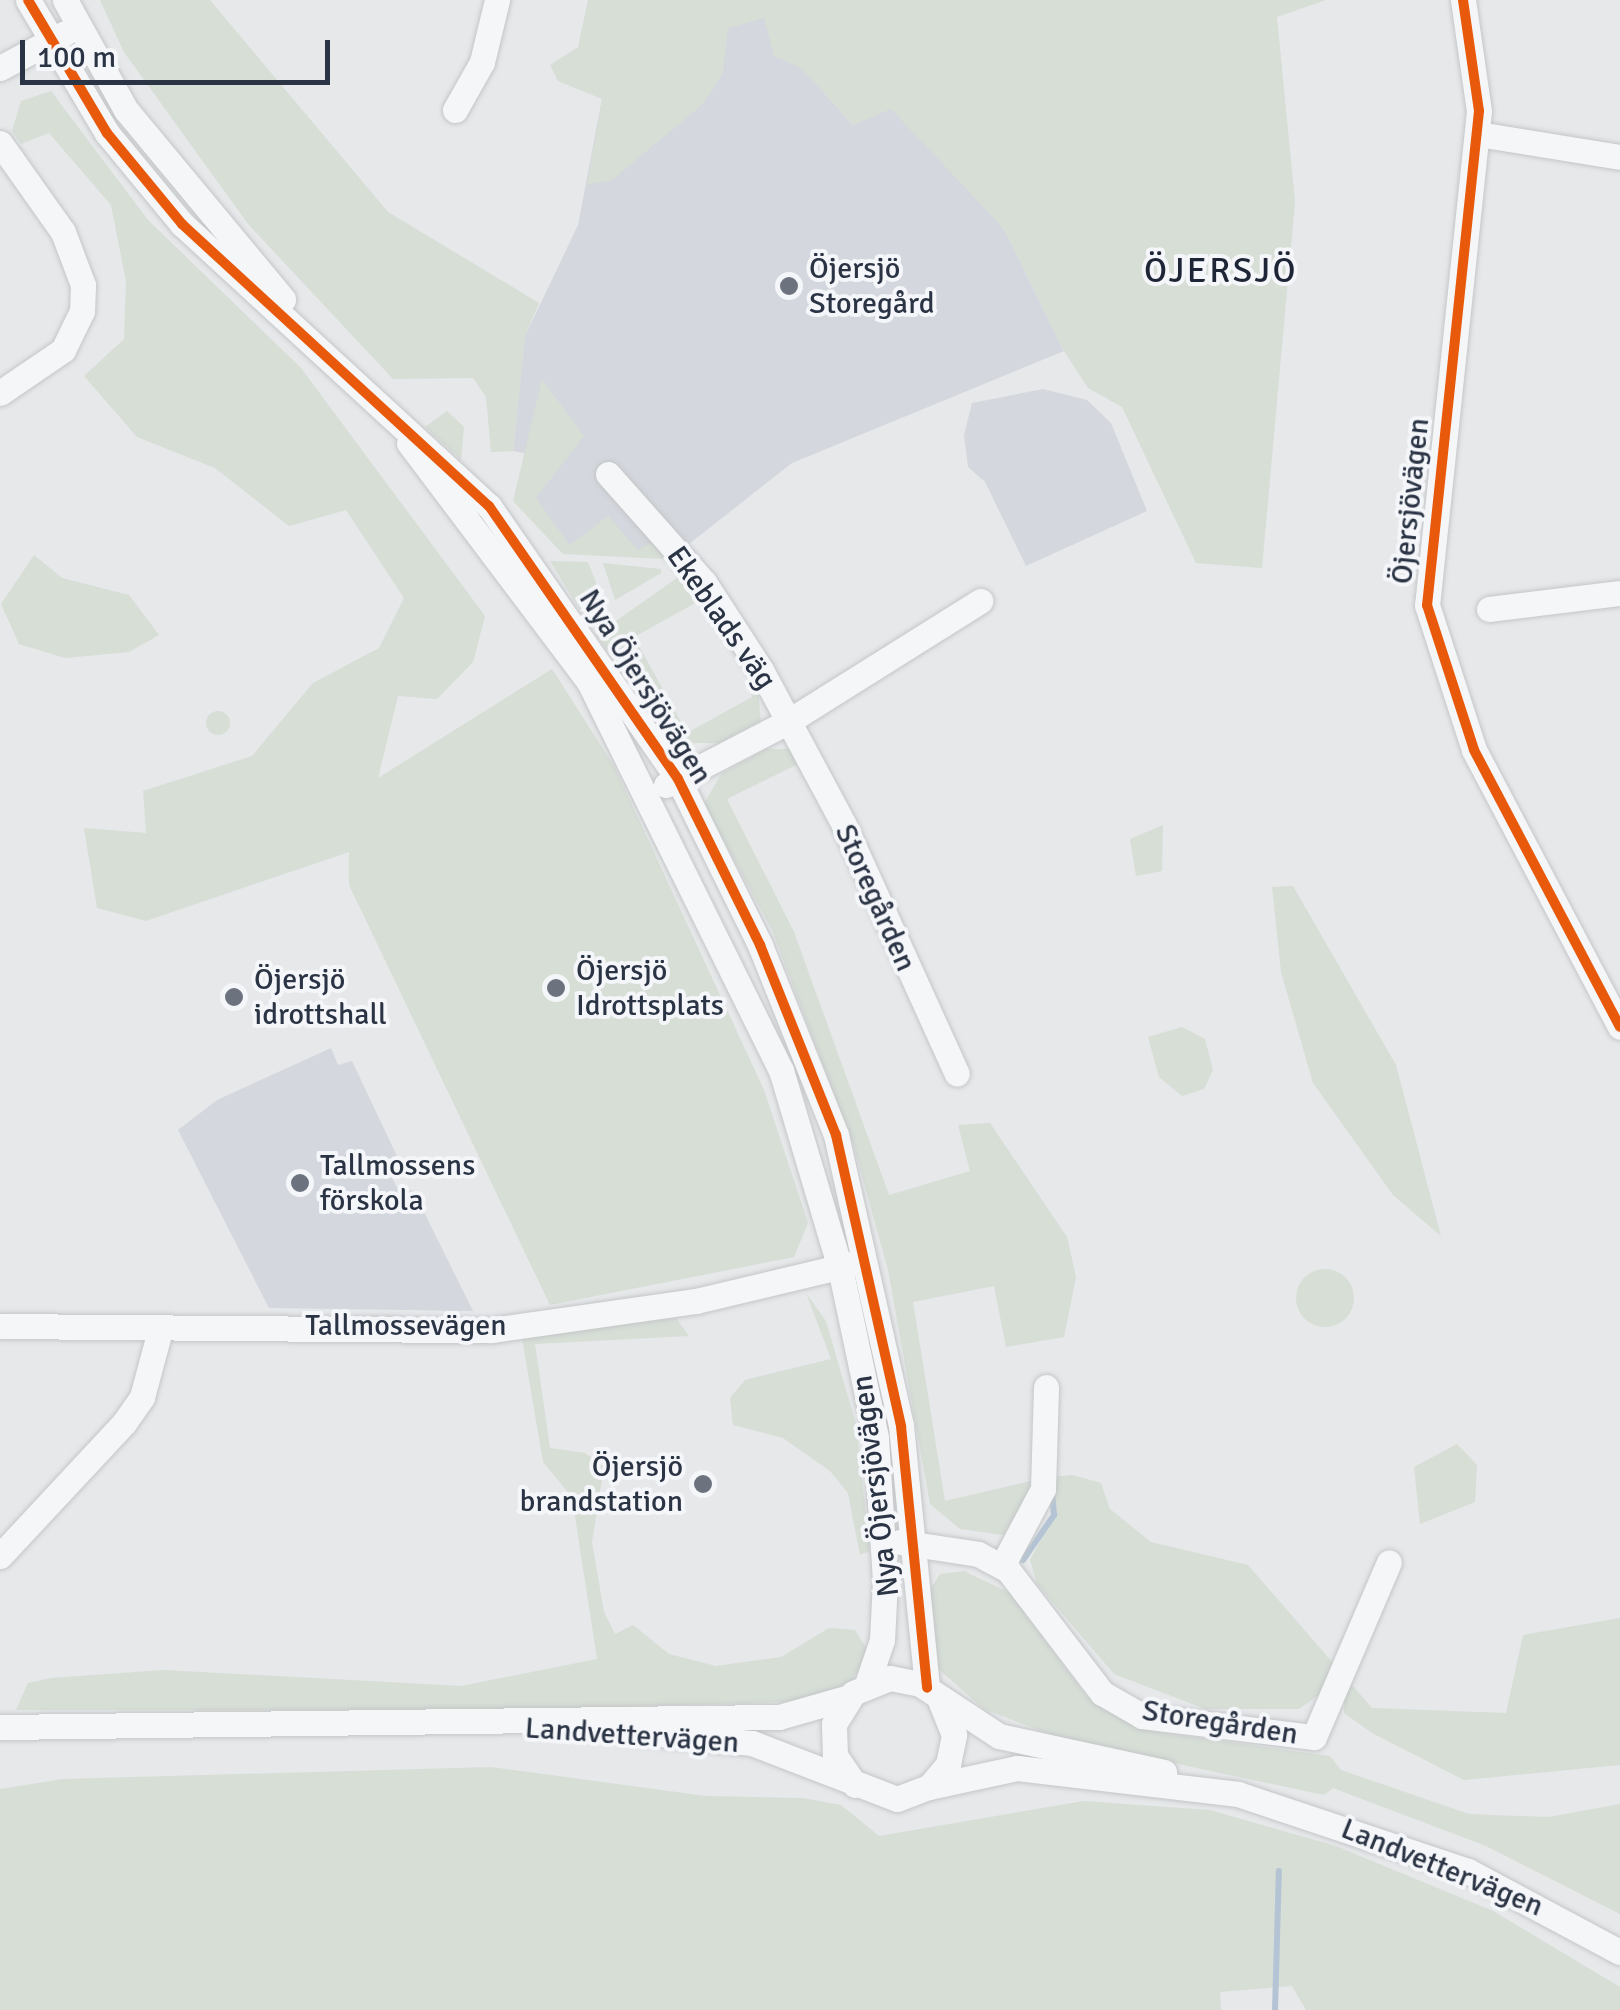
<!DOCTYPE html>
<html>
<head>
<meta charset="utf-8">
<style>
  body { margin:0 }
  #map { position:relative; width:1620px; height:2010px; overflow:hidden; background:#e6e8ea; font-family:Signika,sans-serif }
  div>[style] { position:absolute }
  .built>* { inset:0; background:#d4d7dd }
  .green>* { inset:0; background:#d6ded6 }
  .round { border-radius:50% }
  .stream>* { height:6px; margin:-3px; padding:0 3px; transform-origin:3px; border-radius:3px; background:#b4c4d5 }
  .roads { filter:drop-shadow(0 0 2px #c4c6c8) drop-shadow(0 0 2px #c4c6c8) }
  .minor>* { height:25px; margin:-12.5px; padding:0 12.5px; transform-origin:12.5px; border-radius:12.5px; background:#f5f6f7 }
  .cycleway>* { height:10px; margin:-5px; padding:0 5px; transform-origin:5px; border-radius:5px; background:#e8590c }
  .dots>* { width:28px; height:28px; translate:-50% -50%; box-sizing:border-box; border:5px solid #f4f6f9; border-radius:50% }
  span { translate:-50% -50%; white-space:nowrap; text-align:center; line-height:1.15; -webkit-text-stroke:8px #f4f6f9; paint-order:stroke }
  .poi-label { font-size:30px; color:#2b3445 }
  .left { translate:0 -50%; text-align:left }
  .right { translate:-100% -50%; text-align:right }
  .street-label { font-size:30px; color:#2b3445 }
  .quarter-label { font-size:35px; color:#1d2536; letter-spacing:2.5px }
  .scale { position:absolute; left:20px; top:40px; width:310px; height:45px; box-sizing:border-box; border:5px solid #2b3445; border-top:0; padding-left:12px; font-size:30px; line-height:35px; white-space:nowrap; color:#2b3445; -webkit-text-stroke:8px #f4f6f9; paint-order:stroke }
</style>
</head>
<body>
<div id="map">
  <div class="built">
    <i style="clip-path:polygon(754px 14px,765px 18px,775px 56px,801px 67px,853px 125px,891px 108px,946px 163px,1004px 229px,1064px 351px,792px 463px,689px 544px,656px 554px,557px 547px,529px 515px,529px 454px,513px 451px,525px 336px,578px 225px,602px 99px,632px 73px)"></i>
    <i style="clip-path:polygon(1043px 389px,1087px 400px,1111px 423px,1147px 511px,1026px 566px,985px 482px,968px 467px,964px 435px,972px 403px)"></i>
    <i style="clip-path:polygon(331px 1048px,338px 1065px,352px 1061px,404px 1171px,392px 1177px,400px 1194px,413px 1190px,473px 1311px,269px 1308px,178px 1130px,217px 1100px)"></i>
  </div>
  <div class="green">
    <i style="clip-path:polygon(100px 0,210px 0,388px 212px,539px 303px,525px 336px,513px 451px,491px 452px,486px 397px,473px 378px,393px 379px,248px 224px,124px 52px)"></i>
    <i style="clip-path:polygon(588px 0,1326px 0,1277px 17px,1295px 202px,1262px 568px,1196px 563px,1122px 407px,1088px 388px,1064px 351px,1004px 229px,891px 109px,853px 125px,801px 68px,774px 56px,764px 18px,728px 28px,723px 73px,703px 104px,612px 180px,587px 185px,602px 99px,558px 81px,550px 65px,578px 47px)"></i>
    <i style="clip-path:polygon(51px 91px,148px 220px,301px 368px,485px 616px,473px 662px,437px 699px,398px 696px,378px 778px,552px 669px,614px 766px,764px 1090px,808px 1223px,794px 1257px,550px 1305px,349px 885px,349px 852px,146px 921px,97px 908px,84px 828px,146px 833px,143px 791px,252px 756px,313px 683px,379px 648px,404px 598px,346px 510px,289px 526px,215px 468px,137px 437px,84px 376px,124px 339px,126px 281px,111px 205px,49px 133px,21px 144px,12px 131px,21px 101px)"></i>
    <i style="clip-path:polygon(542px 379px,584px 436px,536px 498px,570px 545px,608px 516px,638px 550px,653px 542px,665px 559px,563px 554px,513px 501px)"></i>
    <i style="clip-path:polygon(447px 411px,464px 427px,461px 460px,425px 427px)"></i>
    <i style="clip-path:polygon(34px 555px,62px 578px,129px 595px,159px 635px,129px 652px,65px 658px,19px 644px,1px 604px)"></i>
    <i style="clip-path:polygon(550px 561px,588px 562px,604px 603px,585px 618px)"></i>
    <i style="clip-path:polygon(603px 563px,661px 569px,661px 573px,615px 600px)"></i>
    <i style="clip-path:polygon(677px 578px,699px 601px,634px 637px,687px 733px,752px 697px,748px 682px,757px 682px,761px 721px,719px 743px,678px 743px,596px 635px)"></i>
    <i class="round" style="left:206px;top:711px;width:24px;height:24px"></i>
    <i style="clip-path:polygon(766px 749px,795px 749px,800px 763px,727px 799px,794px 932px,889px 1195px,970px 1171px,958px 1125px,990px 1123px,1067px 1237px,1076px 1277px,1064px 1337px,1006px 1347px,994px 1286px,913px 1302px,945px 1501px,1039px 1479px,1003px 1535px,960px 1529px,930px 1504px,888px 1270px,854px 1147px,772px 930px,704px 804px,721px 774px)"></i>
    <i style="clip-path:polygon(1163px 825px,1162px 871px,1136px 876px,1130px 839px)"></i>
    <i style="clip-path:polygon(1293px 886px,1396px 1065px,1441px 1236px,1393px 1195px,1313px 1083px,1281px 972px,1272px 887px)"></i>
    <i style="clip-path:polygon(1182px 1027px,1205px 1039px,1213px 1070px,1204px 1089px,1182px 1096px,1159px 1077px,1148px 1037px)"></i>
    <i class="round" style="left:1296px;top:1269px;width:58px;height:58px"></i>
    <i style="clip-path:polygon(806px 1293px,826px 1321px,856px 1424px,870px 1551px,860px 1555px,848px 1493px,830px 1471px,783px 1438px,733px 1425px,730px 1398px,745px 1380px,831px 1359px)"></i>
    <i style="clip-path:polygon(676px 1318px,689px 1336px,535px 1344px,550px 1448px,585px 1453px,604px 1467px,592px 1542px,604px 1612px,615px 1634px,633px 1625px,669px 1654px,716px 1666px,781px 1657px,829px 1628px,855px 1630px,869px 1653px,848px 1686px,813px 1701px,523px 1710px,16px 1710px,28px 1683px,51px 1678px,164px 1670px,461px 1686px,597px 1659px,572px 1497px,543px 1462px,522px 1338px)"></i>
    <i style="clip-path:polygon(1457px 1444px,1477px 1465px,1475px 1502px,1420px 1524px,1414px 1467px)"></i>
    <i style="clip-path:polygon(1072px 1475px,1101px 1483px,1110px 1509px,1151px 1542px,1248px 1565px,1372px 1708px,1506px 1713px,1523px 1635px,1620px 1618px,1620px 1765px,1464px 1780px,1372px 1733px,1344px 1713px,1344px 1699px,1323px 1692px,1299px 1709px,1205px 1709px,1114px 1674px,1037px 1584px,1030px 1560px,1054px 1515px,1053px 1477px)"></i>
    <i style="clip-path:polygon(964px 1571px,1010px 1593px,1087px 1697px,1155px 1732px,1330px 1756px,1341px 1770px,1469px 1814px,1549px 1817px,1620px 1804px,1620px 1914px,1486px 1846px,1333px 1788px,1324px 1795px,1201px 1769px,1054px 1736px,984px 1709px,935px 1666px,927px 1594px,940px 1574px)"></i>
    <i style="clip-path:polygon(491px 1767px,706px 1796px,802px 1798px,841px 1805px,879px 1836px,1084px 1801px,1210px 1810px,1336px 1846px,1493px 1911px,1620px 1987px,1620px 2010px,1306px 2010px,1292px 1986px,1220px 1992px,1221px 2010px,0 2010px,0 1789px,63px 1779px)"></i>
  </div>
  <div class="stream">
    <i style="left:1023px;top:1560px;width:55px;rotate:-55.4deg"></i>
    <i style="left:1054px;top:1515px;width:24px;rotate:-95deg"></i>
    <i style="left:1275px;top:2010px;width:139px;rotate:-88.4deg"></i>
  </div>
  <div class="roads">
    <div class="minor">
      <i style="left:28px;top:0;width:155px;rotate:59.3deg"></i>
      <i style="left:107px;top:133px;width:118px;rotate:50.5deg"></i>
      <i style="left:182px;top:224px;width:417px;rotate:42.6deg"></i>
      <i style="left:489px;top:506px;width:332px;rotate:55.3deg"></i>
      <i style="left:678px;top:779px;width:185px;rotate:63.7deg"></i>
      <i style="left:760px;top:945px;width:205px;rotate:68.2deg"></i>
      <i style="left:836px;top:1135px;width:298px;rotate:77.4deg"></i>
      <i style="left:901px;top:1426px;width:263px;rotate:84.3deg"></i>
      <i style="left:65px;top:0;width:126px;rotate:61deg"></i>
      <i style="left:126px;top:110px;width:246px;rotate:50.3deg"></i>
      <i style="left:1463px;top:0;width:112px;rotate:81.8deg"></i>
      <i style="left:1479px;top:111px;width:497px;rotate:96deg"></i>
      <i style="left:1427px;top:605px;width:152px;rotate:72deg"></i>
      <i style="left:1474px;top:750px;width:313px;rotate:62.2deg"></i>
      <i style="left:0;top:68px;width:74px;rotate:-28.3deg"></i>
      <i style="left:455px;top:110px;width:55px;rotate:-60.6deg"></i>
      <i style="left:482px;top:62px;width:64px;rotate:-76.4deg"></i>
      <i style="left:1478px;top:134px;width:144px;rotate:9.2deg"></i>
      <i style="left:0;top:143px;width:109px;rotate:54.7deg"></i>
      <i style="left:63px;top:232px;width:57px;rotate:69.3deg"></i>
      <i style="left:83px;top:285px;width:26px;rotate:92deg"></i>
      <i style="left:82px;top:311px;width:43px;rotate:116deg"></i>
      <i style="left:63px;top:350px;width:76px;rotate:145.7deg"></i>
      <i style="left:409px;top:443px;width:299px;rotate:53deg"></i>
      <i style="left:589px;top:682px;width:433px;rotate:63.7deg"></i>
      <i style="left:781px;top:1070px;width:207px;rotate:73.4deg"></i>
      <i style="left:840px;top:1268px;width:174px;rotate:78deg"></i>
      <i style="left:876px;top:1438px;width:143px;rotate:86.4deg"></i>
      <i style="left:885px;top:1581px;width:59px;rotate:92.9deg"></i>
      <i style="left:882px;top:1640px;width:46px;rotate:108.8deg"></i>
      <i style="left:608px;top:474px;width:144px;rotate:48.4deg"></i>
      <i style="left:704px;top:582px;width:105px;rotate:57.1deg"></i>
      <i style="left:761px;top:670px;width:176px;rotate:61.8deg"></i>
      <i style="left:844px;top:825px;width:273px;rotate:65.6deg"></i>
      <i style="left:1489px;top:609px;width:132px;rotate:-7deg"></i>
      <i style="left:666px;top:785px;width:139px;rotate:-27.5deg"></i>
      <i style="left:789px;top:721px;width:226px;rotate:-32.1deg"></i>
      <i style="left:0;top:1326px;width:491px;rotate:0.5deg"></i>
      <i style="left:491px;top:1330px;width:207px;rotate:-8.1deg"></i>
      <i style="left:696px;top:1301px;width:164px;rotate:-13.4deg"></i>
      <i style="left:900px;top:1542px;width:79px;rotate:8.7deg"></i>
      <i style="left:978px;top:1554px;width:34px;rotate:28deg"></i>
      <i style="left:1008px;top:1570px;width:155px;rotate:52.6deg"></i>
      <i style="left:1102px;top:1693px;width:46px;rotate:29.9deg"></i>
      <i style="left:1142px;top:1716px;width:173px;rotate:7deg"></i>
      <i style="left:1314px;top:1737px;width:190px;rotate:-66.8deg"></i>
      <i style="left:0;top:1556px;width:182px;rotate:-47deg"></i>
      <i style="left:124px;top:1423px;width:32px;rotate:-55deg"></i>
      <i style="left:142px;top:1397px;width:65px;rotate:-74.9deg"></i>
      <i style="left:1002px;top:1566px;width:87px;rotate:-62deg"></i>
      <i style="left:1043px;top:1489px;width:102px;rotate:-88.3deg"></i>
      <i style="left:0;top:1727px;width:779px;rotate:-0.74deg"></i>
      <i style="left:779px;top:1717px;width:73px;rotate:-15.9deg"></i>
      <i style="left:621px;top:1730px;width:132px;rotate:5.7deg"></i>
      <i style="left:752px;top:1743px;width:155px;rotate:21.1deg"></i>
      <i style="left:897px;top:1799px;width:34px;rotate:-21deg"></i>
      <i style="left:929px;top:1787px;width:30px;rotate:-50deg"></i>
      <i style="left:948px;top:1764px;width:30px;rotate:-78deg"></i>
      <i style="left:954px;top:1735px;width:37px;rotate:-112deg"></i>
      <i style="left:855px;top:1785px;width:36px;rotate:-124deg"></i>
      <i style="left:835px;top:1755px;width:31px;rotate:-92deg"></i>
      <i style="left:834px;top:1724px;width:36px;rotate:-58deg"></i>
      <i style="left:853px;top:1693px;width:40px;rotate:-22deg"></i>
      <i style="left:890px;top:1678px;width:31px;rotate:11deg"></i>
      <i style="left:920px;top:1684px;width:95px;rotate:33.4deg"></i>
      <i style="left:999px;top:1736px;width:169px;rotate:12.3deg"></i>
      <i style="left:929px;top:1787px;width:90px;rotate:-12.2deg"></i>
      <i style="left:1017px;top:1768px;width:223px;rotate:6.7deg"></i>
      <i style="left:1238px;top:1794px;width:243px;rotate:18.5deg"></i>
      <i style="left:1468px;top:1871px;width:172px;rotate:28.1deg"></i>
    </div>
  </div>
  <div class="cycleway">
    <i style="left:28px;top:0;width:155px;rotate:59.3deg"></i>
    <i style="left:107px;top:133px;width:118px;rotate:50.5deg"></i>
    <i style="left:182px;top:224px;width:417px;rotate:42.6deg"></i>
    <i style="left:489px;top:506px;width:332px;rotate:55.3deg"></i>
    <i style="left:678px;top:779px;width:185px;rotate:63.7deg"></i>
    <i style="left:760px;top:945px;width:205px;rotate:68.2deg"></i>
    <i style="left:836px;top:1135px;width:298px;rotate:77.4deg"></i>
    <i style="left:901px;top:1426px;width:263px;rotate:84.3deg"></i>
    <i style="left:1463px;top:0;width:112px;rotate:81.8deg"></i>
    <i style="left:1479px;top:111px;width:497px;rotate:96deg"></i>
    <i style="left:1427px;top:605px;width:152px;rotate:72deg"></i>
    <i style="left:1474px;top:750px;width:313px;rotate:62.2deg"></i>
  </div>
  <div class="dots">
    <i style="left:789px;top:286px;background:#6c737f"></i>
    <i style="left:556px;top:988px;background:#6c737f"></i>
    <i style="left:234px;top:997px;background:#6c737f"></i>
    <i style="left:300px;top:1183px;background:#6c737f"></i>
    <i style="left:703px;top:1484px;background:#6c737f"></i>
  </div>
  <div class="poi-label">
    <span class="left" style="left:809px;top:286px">Öjersjö<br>Storegård</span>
    <span class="left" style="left:576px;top:988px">Öjersjö<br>Idrottsplats</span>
    <span class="left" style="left:254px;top:997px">Öjersjö<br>idrottshall</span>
    <span class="left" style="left:320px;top:1183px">Tallmossens<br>förskola</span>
    <span class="right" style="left:683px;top:1484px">Öjersjö<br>brandstation</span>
  </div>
  <div class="street-label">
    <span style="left:1411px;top:501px;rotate:-84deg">Öjersjövägen</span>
    <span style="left:721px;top:618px;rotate:55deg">Ekeblads väg</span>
    <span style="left:645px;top:687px;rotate:58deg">Nya Öjersjövägen</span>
    <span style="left:875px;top:898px;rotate:66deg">Storegården</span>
    <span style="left:406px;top:1326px">Tallmossevägen</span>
    <span style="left:876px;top:1486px;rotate:-97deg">Nya Öjersjövägen</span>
    <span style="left:1220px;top:1723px;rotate:9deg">Storegården</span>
    <span style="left:632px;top:1736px;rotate:4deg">Landvettervägen</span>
    <span style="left:1442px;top:1868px;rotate:22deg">Landvettervägen</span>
  </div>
  <div class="quarter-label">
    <span style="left:1221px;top:271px">ÖJERSJÖ</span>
  </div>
  <div class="scale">100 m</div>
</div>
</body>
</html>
